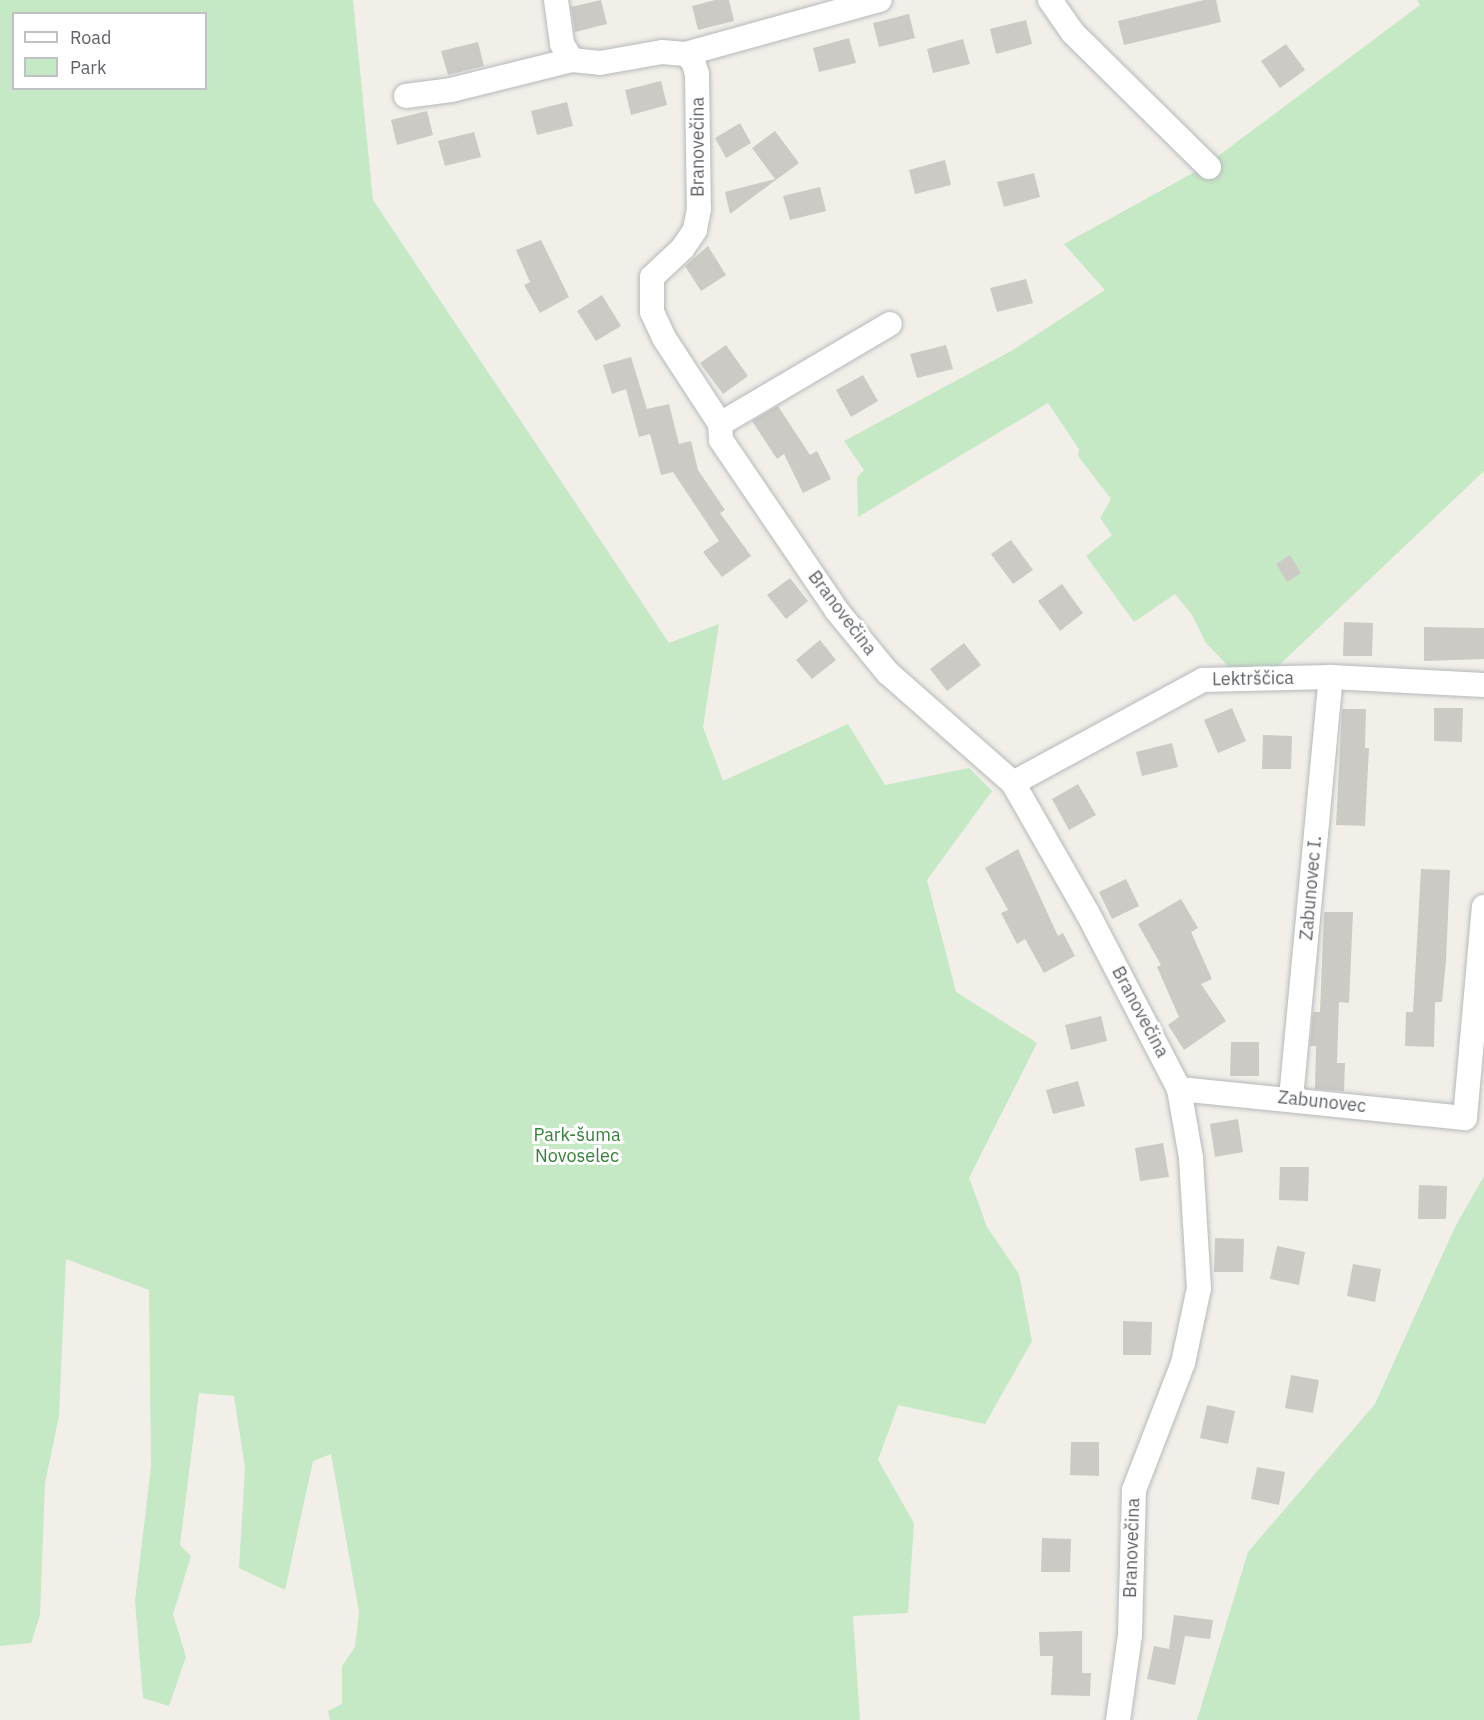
<!DOCTYPE html>
<html>
<head>
<meta charset="utf-8">
<style>
  body { margin:0 }
  #map { position:relative; width:1484px; height:1720px; overflow:hidden; background:#f1efe8; font-family:"IBM Plex Sans",sans-serif }
  div>[style] { position:absolute }
  .green>* { inset:0; background:#c5e8c5 }
  .building>* { inset:0; background:#cccac5 }
  .roads { filter:drop-shadow(0 0 2px #b5b8bc) drop-shadow(0 0 2px #b5b8bc) }
  .minor>* { height:24px; margin:-12px; padding:0 12px; transform-origin:12px; border-radius:12px; background:#fff }
  span { translate:-50% -50%; white-space:nowrap; text-align:center; line-height:1.15; -webkit-text-stroke:6px #fff; paint-order:stroke }
  .street-label { font-size:18px; color:#5f6368 }
  .park-label { font-size:18px; color:#348238 }
  .legend { position:absolute; left:12px; top:12px; width:195px; height:78px; box-sizing:border-box; background:#fff; border:2px solid #bfc1c3; margin:0; padding:8px 10px; list-style:none; font-size:18px; color:#5f6368 }
  .legend li { display:flex; align-items:center; gap:12px; height:30px }
  .legend b { width:30px; border:2px solid #bfc1c3 }
</style>
</head>
<body>
<div id="map">
  <div class="green">
    <i style="clip-path:polygon(evenodd,0 0,353px 0,373px 200px,669px 643px,719px 624px,703px 727px,723px 781px,848px 724px,885px 785px,969px 768px,992px 791px,927px 880px,956px 992px,1037px 1043px,969px 1178px,987px 1227px,1019px 1274px,1032px 1341px,985px 1424px,898px 1405px,878px 1460px,914px 1523px,908px 1613px,853px 1616px,860px 1720px,330px 1720px,328px 1711px,342px 1704px,342px 1666px,355px 1647px,359px 1612px,331px 1454px,313px 1461px,285px 1590px,239px 1568px,245px 1468px,234px 1396px,199px 1393px,180px 1545px,191px 1556px,173px 1614px,186px 1657px,169px 1706px,143px 1698px,135px 1601px,151px 1467px,149px 1290px,66px 1259px,59px 1416px,45px 1483px,40px 1615px,31px 1643px,0 1646px,0 0,14px 14px,206px 14px,206px 88px,14px 88px,14px 14px)"></i>
    <i style="clip-path:polygon(1417px 0,1484px 0,1484px 471px,1274px 670px,1232px 670px,1206px 643px,1192px 615px,1175px 594px,1134px 622px,1086px 556px,1112px 535px,1100px 518px,1111px 499px,1078px 456px,1079px 449px,1048px 403px,858px 517px,857px 478px,864px 470px,844px 441px,1013px 350px,1105px 290px,1064px 244px,1202px 168px,1420px 5px)"></i>
    <i style="clip-path:polygon(1484px 1176px,1484px 1720px,1197px 1720px,1248px 1552px,1375px 1404px,1455px 1227px)"></i>
  </div>
  <div class="building">
    <i style="clip-path:polygon(601px 0,607px 24px,575px 32px,571px 7px)"></i>
    <i style="clip-path:polygon(715px 0,729px 0,734px 21px,698px 30px,692px 6px)"></i>
    <i style="clip-path:polygon(1204px 0,1216px 0,1221px 22px,1124px 45px,1118px 21px)"></i>
    <i style="clip-path:polygon(909px 14px,915px 38px,879px 47px,873px 23px)"></i>
    <i style="clip-path:polygon(1026px 20px,1032px 44px,996px 54px,990px 29px)"></i>
    <i style="clip-path:polygon(849px 38px,856px 63px,819px 72px,813px 48px)"></i>
    <i style="clip-path:polygon(963px 39px,970px 64px,933px 73px,927px 49px)"></i>
    <i style="clip-path:polygon(478px 42px,484px 66px,448px 75px,441px 51px)"></i>
    <i style="clip-path:polygon(1286px 44px,1305px 70px,1280px 88px,1261px 61px)"></i>
    <i style="clip-path:polygon(661px 81px,667px 105px,631px 115px,625px 90px)"></i>
    <i style="clip-path:polygon(567px 102px,573px 126px,537px 135px,531px 111px)"></i>
    <i style="clip-path:polygon(427px 111px,433px 135px,397px 145px,391px 120px)"></i>
    <i style="clip-path:polygon(740px 123px,751px 143px,726px 158px,715px 138px)"></i>
    <i style="clip-path:polygon(775px 131px,799px 163px,730px 214px,725px 192px,775px 179px,752px 148px)"></i>
    <i style="clip-path:polygon(474px 132px,481px 157px,445px 166px,438px 141px)"></i>
    <i style="clip-path:polygon(945px 160px,951px 185px,915px 194px,909px 170px)"></i>
    <i style="clip-path:polygon(1034px 173px,1040px 197px,1004px 207px,997px 182px)"></i>
    <i style="clip-path:polygon(820px 187px,826px 211px,790px 220px,783px 196px)"></i>
    <i style="clip-path:polygon(541px 240px,569px 297px,540px 313px,524px 285px,530px 282px,516px 250px)"></i>
    <i style="clip-path:polygon(708px 246px,726px 275px,701px 291px,685px 266px)"></i>
    <i style="clip-path:polygon(1026px 279px,1033px 303px,997px 312px,990px 288px)"></i>
    <i style="clip-path:polygon(602px 295px,621px 326px,596px 341px,577px 311px)"></i>
    <i style="clip-path:polygon(726px 345px,748px 376px,723px 394px,700px 363px)"></i>
    <i style="clip-path:polygon(946px 345px,953px 369px,917px 378px,910px 354px)"></i>
    <i style="clip-path:polygon(631px 357px,647px 409px,669px 404px,679px 444px,691px 441px,698px 470px,725px 510px,720px 513px,751px 556px,722px 577px,703px 552px,719px 541px,673px 472px,661px 475px,650px 434px,639px 437px,626px 389px,612px 394px,603px 365px)"></i>
    <i style="clip-path:polygon(863px 375px,878px 401px,851px 417px,836px 390px)"></i>
    <i style="clip-path:polygon(778px 406px,810px 455px,817px 451px,831px 479px,803px 493px,784px 454px,777px 459px,752px 421px)"></i>
    <i style="clip-path:polygon(1011px 540px,1033px 570px,1013px 584px,991px 554px)"></i>
    <i style="clip-path:polygon(1290px 555px,1301px 573px,1287px 582px,1276px 564px)"></i>
    <i style="clip-path:polygon(790px 578px,808px 601px,786px 619px,767px 595px)"></i>
    <i style="clip-path:polygon(1062px 584px,1083px 613px,1060px 631px,1038px 601px)"></i>
    <i style="clip-path:polygon(1344px 622px,1373px 623px,1372px 656px,1343px 656px)"></i>
    <i style="clip-path:polygon(1424px 627px,1484px 628px,1484px 659px,1424px 661px)"></i>
    <i style="clip-path:polygon(820px 640px,836px 660px,812px 679px,796px 660px)"></i>
    <i style="clip-path:polygon(964px 643px,981px 665px,947px 691px,930px 669px)"></i>
    <i style="clip-path:polygon(1232px 708px,1246px 741px,1218px 753px,1204px 720px)"></i>
    <i style="clip-path:polygon(1434px 708px,1463px 708px,1462px 742px,1434px 741px)"></i>
    <i style="clip-path:polygon(1342px 709px,1366px 709px,1365px 748px,1369px 748px,1365px 826px,1336px 825px)"></i>
    <i style="clip-path:polygon(1263px 735px,1292px 736px,1291px 769px,1262px 769px)"></i>
    <i style="clip-path:polygon(1172px 743px,1178px 767px,1142px 776px,1136px 752px)"></i>
    <i style="clip-path:polygon(1078px 784px,1096px 815px,1069px 830px,1052px 799px)"></i>
    <i style="clip-path:polygon(1018px 849px,1058px 936px,1063px 933px,1075px 956px,1044px 973px,1025px 939px,1017px 944px,1001px 913px,1008px 910px,985px 868px)"></i>
    <i style="clip-path:polygon(1421px 869px,1450px 870px,1446px 961px,1442px 1002px,1435px 1002px,1434px 1047px,1405px 1046px,1406px 1012px,1413px 1012px)"></i>
    <i style="clip-path:polygon(1126px 879px,1139px 906px,1112px 919px,1099px 892px)"></i>
    <i style="clip-path:polygon(1181px 899px,1198px 928px,1191px 932px,1212px 979px,1201px 984px,1226px 1021px,1184px 1050px,1168px 1025px,1179px 1017px,1157px 967px,1161px 965px,1138px 924px)"></i>
    <i style="clip-path:polygon(1324px 912px,1353px 912px,1349px 1003px,1339px 1002px,1337px 1063px,1345px 1063px,1344px 1091px,1315px 1089px,1316px 1046px,1310px 1046px,1313px 1012px,1320px 1012px)"></i>
    <i style="clip-path:polygon(1101px 1016px,1107px 1041px,1071px 1050px,1065px 1025px)"></i>
    <i style="clip-path:polygon(1231px 1042px,1259px 1042px,1259px 1076px,1230px 1076px)"></i>
    <i style="clip-path:polygon(1078px 1081px,1085px 1106px,1053px 1114px,1046px 1090px)"></i>
    <i style="clip-path:polygon(1238px 1119px,1243px 1152px,1215px 1157px,1210px 1124px)"></i>
    <i style="clip-path:polygon(1163px 1143px,1169px 1177px,1140px 1181px,1135px 1148px)"></i>
    <i style="clip-path:polygon(1280px 1167px,1309px 1167px,1308px 1201px,1279px 1200px)"></i>
    <i style="clip-path:polygon(1419px 1185px,1447px 1186px,1446px 1219px,1418px 1219px)"></i>
    <i style="clip-path:polygon(1215px 1238px,1244px 1239px,1243px 1272px,1214px 1272px)"></i>
    <i style="clip-path:polygon(1277px 1246px,1305px 1252px,1299px 1285px,1270px 1279px)"></i>
    <i style="clip-path:polygon(1353px 1264px,1381px 1269px,1375px 1302px,1347px 1296px)"></i>
    <i style="clip-path:polygon(1123px 1321px,1152px 1322px,1151px 1355px,1123px 1355px)"></i>
    <i style="clip-path:polygon(1291px 1375px,1319px 1380px,1313px 1413px,1285px 1408px)"></i>
    <i style="clip-path:polygon(1207px 1405px,1235px 1411px,1228px 1444px,1200px 1438px)"></i>
    <i style="clip-path:polygon(1071px 1442px,1099px 1442px,1099px 1476px,1070px 1475px)"></i>
    <i style="clip-path:polygon(1257px 1467px,1285px 1472px,1279px 1505px,1251px 1499px)"></i>
    <i style="clip-path:polygon(1042px 1538px,1071px 1539px,1070px 1572px,1041px 1572px)"></i>
    <i style="clip-path:polygon(1174px 1615px,1213px 1620px,1210px 1639px,1185px 1636px,1175px 1685px,1147px 1679px,1154px 1646px,1169px 1649px)"></i>
    <i style="clip-path:polygon(1082px 1631px,1082px 1673px,1091px 1673px,1090px 1696px,1051px 1695px,1053px 1656px,1040px 1656px,1039px 1632px)"></i>
  </div>
  <div class="roads">
    <div class="minor">
      <i style="left:556px;top:0;width:44px;rotate:82.2deg"></i>
      <i style="left:562px;top:44px;width:19px;rotate:58deg"></i>
      <i style="left:572px;top:60px;width:28px;rotate:6deg"></i>
      <i style="left:600px;top:63px;width:63px;rotate:-10.1deg"></i>
      <i style="left:662px;top:52px;width:23px;rotate:5deg"></i>
      <i style="left:685px;top:54px;width:11px;rotate:41deg"></i>
      <i style="left:693px;top:61px;width:14px;rotate:73deg"></i>
      <i style="left:697px;top:74px;width:135px;rotate:89.2deg"></i>
      <i style="left:699px;top:209px;width:21px;rotate:101deg"></i>
      <i style="left:695px;top:230px;width:22px;rotate:124deg"></i>
      <i style="left:683px;top:248px;width:42px;rotate:136.9deg"></i>
      <i style="left:652px;top:277px;width:35px;rotate:90deg"></i>
      <i style="left:652px;top:312px;width:29px;rotate:65deg"></i>
      <i style="left:664px;top:338px;width:103px;rotate:56.9deg"></i>
      <i style="left:720px;top:424px;width:16px;rotate:86deg"></i>
      <i style="left:721px;top:440px;width:207px;rotate:55.8deg"></i>
      <i style="left:837px;top:611px;width:80px;rotate:50.6deg"></i>
      <i style="left:888px;top:673px;width:167px;rotate:41.3deg"></i>
      <i style="left:1013px;top:783px;width:149px;rotate:60.2deg"></i>
      <i style="left:1087px;top:912px;width:199px;rotate:62.5deg"></i>
      <i style="left:1179px;top:1089px;width:70px;rotate:80.1deg"></i>
      <i style="left:1191px;top:1158px;width:130px;rotate:86.5deg"></i>
      <i style="left:1199px;top:1288px;width:77px;rotate:102deg"></i>
      <i style="left:1183px;top:1363px;width:136px;rotate:111.1deg"></i>
      <i style="left:1134px;top:1490px;width:145px;rotate:91.6deg"></i>
      <i style="left:1130px;top:1635px;width:86px;rotate:98deg"></i>
      <i style="left:1050px;top:0;width:40px;rotate:55.1deg"></i>
      <i style="left:1073px;top:33px;width:191px;rotate:44.6deg"></i>
      <i style="left:685px;top:54px;width:202px;rotate:-15.5deg"></i>
      <i style="left:406px;top:96px;width:45px;rotate:-7.6deg"></i>
      <i style="left:451px;top:90px;width:125px;rotate:-13.9deg"></i>
      <i style="left:720px;top:424px;width:197px;rotate:-30.5deg"></i>
      <i style="left:1013px;top:783px;width:216px;rotate:-28.5deg"></i>
      <i style="left:1203px;top:680px;width:128px;rotate:-1.3deg"></i>
      <i style="left:1331px;top:677px;width:153px;rotate:3deg"></i>
      <i style="left:1179px;top:1089px;width:287px;rotate:5.8deg"></i>
      <i style="left:1465px;top:1118px;width:212px;rotate:-84.9deg"></i>
      <i style="left:1291px;top:1098px;width:423px;rotate:-84.6deg"></i>
    </div>
  </div>
  <div class="street-label">
    <span style="left:698px;top:147px;rotate:-90deg">Branovečina</span>
    <span style="left:842px;top:613px;rotate:53deg">Branovečina</span>
    <span style="left:1253px;top:679px;rotate:-1deg">Lektrščica</span>
    <span style="left:1311px;top:888px;rotate:-85deg">Zabunovec I.</span>
    <span style="left:1140px;top:1012px;rotate:62deg">Branovečina</span>
    <span style="left:1322px;top:1102px;rotate:6deg">Zabunovec</span>
    <span style="left:1132px;top:1548px;rotate:-88deg">Branovečina</span>
  </div>
  <div class="park-label">
    <span style="left:577px;top:1146px">Park-šuma<br>Novoselec</span>
  </div>
  <ul class="legend">
  <li><b style="height:8px;background:#fff"></b>Road</li>
  <li><b style="height:16px;background:#c5e8c5"></b>Park</li>
  </ul>
</div>
</body>
</html>
